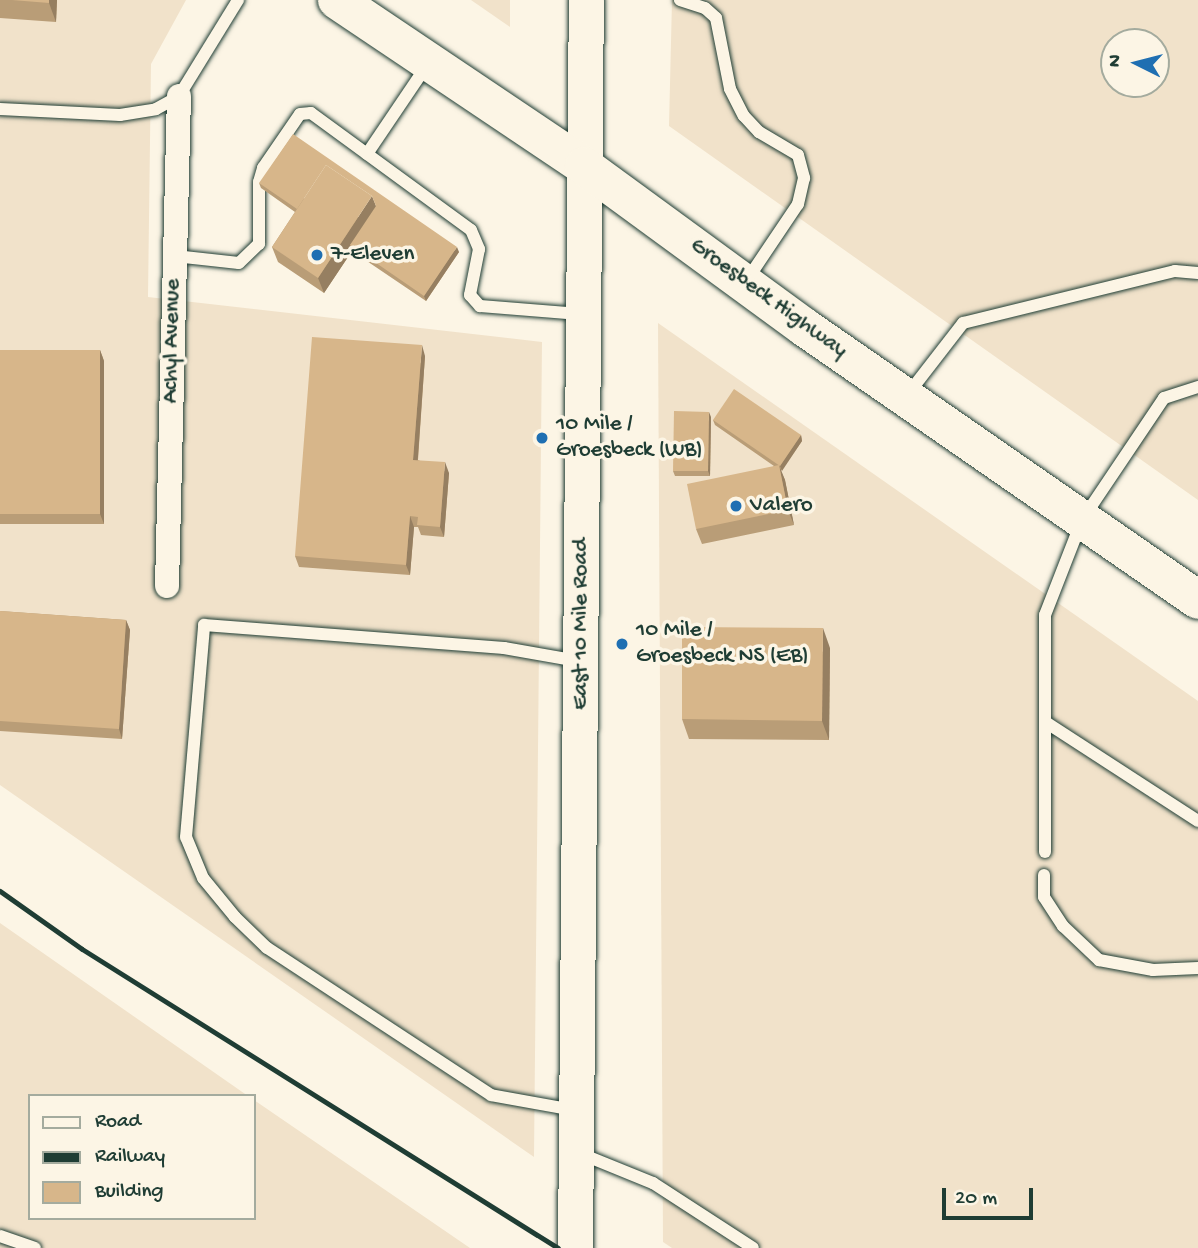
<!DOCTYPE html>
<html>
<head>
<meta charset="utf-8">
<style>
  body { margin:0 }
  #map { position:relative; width:1198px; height:1248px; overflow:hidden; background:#fcf5e5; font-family:"Gochi Hand",sans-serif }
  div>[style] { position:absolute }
  .built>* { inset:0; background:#f1e2ca }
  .roads { filter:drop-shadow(0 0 2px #1f3d34) drop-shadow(0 0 2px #1f3d34) }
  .lane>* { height:12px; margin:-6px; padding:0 6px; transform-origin:6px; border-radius:6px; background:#fcf5e5 }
  .street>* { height:24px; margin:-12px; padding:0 12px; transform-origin:12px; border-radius:12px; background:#fcf5e5 }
  .secondary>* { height:35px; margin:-17.5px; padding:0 17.5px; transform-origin:17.5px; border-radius:17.5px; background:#fcf5e5 }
  .primary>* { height:38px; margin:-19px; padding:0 19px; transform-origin:19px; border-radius:19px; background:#fcf5e5 }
  .rail>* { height:5px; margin:-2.5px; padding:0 2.5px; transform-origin:2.5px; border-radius:2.5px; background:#1f3d34 }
  .wall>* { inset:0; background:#b99d77 }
  .shaded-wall>* { inset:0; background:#967f61 }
  .building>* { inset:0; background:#d7b68a }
  .dots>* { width:19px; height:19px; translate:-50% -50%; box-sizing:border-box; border:4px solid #fcf5e5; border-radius:50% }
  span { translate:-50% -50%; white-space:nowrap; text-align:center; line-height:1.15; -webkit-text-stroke:7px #fcf5e5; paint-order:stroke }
  .poi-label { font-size:23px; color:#1f3d34 }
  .left { translate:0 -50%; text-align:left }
  .street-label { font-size:23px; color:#1f3d34 }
  .legend { position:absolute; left:28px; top:1094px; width:228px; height:126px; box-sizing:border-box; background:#fcf5e5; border:2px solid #a4ab9e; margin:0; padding:9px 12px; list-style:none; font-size:21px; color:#1f3d34 }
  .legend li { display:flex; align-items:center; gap:14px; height:35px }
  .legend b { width:35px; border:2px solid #a4ab9e }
  .north { position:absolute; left:1100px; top:28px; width:70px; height:70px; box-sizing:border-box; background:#fcf5e5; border:2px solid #a4ab9e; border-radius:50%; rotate:276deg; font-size:19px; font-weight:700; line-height:28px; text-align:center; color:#1f3d34 }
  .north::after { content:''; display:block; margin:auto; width:24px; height:32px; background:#1f6fb2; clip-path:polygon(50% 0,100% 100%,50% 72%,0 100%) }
  .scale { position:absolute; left:942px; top:1188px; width:91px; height:32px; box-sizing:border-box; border:4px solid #1f3d34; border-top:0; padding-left:9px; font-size:21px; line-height:24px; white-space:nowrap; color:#1f3d34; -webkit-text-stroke:5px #fcf5e5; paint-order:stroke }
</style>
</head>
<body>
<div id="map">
  <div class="built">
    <i style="clip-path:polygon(0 0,186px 0,151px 64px,148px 297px,542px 342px,534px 1157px,0 785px)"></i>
    <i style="clip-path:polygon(471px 0,510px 0,510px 27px)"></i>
    <i style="clip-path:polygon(evenodd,672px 0,1198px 0,1198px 500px,669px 126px,672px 0,1114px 42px,1156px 42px,1156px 84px,1114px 84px,1114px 42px)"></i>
    <i style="clip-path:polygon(658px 323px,1198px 701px,1198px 1248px,672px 1248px,663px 1242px)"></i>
    <i style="clip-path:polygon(0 923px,248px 1096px,30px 1096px,30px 1218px,254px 1218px,254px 1100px,470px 1248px,0 1248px)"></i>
  </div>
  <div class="roads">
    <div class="lane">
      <i style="left:680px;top:0;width:26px;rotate:18deg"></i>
      <i style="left:705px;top:8px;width:15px;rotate:42deg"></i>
      <i style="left:716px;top:18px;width:72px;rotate:78.8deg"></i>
      <i style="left:730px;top:89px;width:30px;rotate:63deg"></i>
      <i style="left:744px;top:116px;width:22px;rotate:47deg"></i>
      <i style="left:759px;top:132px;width:45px;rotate:30.5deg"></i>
      <i style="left:798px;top:155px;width:24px;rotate:75deg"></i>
      <i style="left:804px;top:178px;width:27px;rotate:103deg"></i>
      <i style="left:798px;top:204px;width:92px;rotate:123.9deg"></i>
      <i style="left:0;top:109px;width:120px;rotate:2.9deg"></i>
      <i style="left:120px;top:115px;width:36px;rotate:-9deg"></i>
      <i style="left:156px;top:109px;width:26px;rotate:-29deg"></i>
      <i style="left:179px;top:96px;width:113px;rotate:-58.4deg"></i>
      <i style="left:367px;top:154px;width:107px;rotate:-56deg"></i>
      <i style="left:175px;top:256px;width:64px;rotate:6.2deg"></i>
      <i style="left:239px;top:263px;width:28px;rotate:-44deg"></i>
      <i style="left:259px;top:244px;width:62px;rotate:-90deg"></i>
      <i style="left:259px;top:182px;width:15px;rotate:-74deg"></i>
      <i style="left:263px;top:168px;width:65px;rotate:-55.6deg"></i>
      <i style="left:300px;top:114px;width:11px;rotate:-5deg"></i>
      <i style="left:311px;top:113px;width:198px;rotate:36.2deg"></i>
      <i style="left:471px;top:230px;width:21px;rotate:67deg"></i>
      <i style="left:479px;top:249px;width:47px;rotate:101.1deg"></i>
      <i style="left:470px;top:295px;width:15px;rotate:48deg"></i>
      <i style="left:480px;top:306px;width:100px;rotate:4.6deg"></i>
      <i style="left:908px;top:394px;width:90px;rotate:-52.2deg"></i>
      <i style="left:963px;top:323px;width:218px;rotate:-13.8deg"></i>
      <i style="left:1175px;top:271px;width:23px;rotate:5deg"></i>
      <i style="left:1047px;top:723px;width:180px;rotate:33deg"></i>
      <i style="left:1045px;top:852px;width:237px;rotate:-90deg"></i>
      <i style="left:1045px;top:615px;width:102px;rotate:-68.7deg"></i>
      <i style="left:1082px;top:520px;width:147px;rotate:-56.1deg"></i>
      <i style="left:1164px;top:398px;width:36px;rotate:-18deg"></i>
      <i style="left:1044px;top:875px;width:22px;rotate:90deg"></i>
      <i style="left:1044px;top:897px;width:35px;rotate:57deg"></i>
      <i style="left:1063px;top:926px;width:50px;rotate:43.4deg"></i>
      <i style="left:1099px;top:960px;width:55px;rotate:10.5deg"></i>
      <i style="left:1153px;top:970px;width:45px;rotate:-2.5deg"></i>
      <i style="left:574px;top:1110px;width:84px;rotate:-169.8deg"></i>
      <i style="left:491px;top:1095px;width:268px;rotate:-146.7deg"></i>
      <i style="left:267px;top:948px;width:45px;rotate:-135.9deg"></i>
      <i style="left:235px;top:917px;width:50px;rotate:-129.4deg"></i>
      <i style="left:203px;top:878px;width:44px;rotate:-112.5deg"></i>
      <i style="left:186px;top:837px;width:213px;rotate:-85.1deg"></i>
      <i style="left:204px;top:625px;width:301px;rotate:4.4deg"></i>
      <i style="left:504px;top:648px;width:75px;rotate:10deg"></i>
      <i style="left:579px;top:1153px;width:80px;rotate:22.1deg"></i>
      <i style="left:653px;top:1183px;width:119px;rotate:33deg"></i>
      <i style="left:0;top:1236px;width:37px;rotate:19deg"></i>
    </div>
    <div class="street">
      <i style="left:167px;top:586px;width:490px;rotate:-88.6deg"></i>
    </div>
    <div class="secondary">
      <i style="left:575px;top:1248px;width:1248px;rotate:-89.5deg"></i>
    </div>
    <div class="primary">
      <i style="left:337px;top:0;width:298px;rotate:33.9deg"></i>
      <i style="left:584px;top:166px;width:273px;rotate:36.2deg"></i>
      <i style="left:804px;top:327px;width:479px;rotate:34.7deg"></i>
    </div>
  </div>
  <div class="rail">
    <i style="left:0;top:891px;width:100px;rotate:35.3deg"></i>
    <i style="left:82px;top:949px;width:562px;rotate:32.14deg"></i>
  </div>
  <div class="wall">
    <i style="clip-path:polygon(0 0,57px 0,56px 22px,0 18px)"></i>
    <i style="clip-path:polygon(259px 183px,459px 252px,426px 301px,352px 251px,324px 293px,278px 262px,272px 247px,295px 212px,261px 188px)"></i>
    <i style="clip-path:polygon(0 350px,100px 350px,104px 361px,104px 524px,0 524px)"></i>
    <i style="clip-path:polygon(425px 356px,418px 460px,449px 473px,444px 537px,421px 535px,418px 527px,414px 527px,410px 575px,299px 567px,295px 556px)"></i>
    <i style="clip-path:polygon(711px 417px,710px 476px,675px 476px,673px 471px)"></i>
    <i style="clip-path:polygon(713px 420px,801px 435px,802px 441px,781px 471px,785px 480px,794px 525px,702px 544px,696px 529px,774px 466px,715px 425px)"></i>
    <i style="clip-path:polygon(0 611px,126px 620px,130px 630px,122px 739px,0 731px)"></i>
    <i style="clip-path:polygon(830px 648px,829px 740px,689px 739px,682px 719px)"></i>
  </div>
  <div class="shaded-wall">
    <i style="clip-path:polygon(49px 0,57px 0,56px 22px,49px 3px)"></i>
    <i style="clip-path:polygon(372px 196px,378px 211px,350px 245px,352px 251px,324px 293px,318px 278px)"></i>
    <i style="clip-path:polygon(457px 247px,459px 252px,426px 301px,424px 296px)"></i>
    <i style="clip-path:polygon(422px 345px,425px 356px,417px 470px,413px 460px)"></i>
    <i style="clip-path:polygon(100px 350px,104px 361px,104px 524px,100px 514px)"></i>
    <i style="clip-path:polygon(709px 412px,711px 417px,710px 476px,708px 471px)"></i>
    <i style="clip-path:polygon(801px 435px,802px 441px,782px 471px,780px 466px)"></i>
    <i style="clip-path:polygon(445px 462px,449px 473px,444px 537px,440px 527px)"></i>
    <i style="clip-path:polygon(779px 465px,785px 480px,794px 525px,788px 510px)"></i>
    <i style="clip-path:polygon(410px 516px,414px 527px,410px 575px,406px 565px)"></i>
    <i style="clip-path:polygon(126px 620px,130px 630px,122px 739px,119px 729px)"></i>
    <i style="clip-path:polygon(823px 628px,830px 648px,829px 740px,822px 721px)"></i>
  </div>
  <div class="building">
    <i style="clip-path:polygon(12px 0,49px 0,49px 3px)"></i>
    <i style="clip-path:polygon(293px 134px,457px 247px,424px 296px,350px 245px,376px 206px,372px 196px,326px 165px,297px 209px,259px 183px)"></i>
    <i style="clip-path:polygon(326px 165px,372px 196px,318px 278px,272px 247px)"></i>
    <i style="clip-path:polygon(312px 337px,422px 345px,413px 460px,445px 462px,440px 527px,417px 525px,418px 517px,410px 516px,406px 565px,295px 556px)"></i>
    <i style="clip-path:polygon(0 350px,100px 350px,100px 514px,0 514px)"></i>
    <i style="clip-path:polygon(734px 389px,801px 435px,780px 466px,713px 420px)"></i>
    <i style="clip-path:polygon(674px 411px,709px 412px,708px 471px,673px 471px)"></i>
    <i style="clip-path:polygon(779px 465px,788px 510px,696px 529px,687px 484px)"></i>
    <i style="clip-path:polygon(0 611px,126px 620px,119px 729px,0 721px)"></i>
    <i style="clip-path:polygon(682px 627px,823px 628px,822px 721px,682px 719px)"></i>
  </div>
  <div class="dots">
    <i style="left:317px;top:255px;background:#1f6fb2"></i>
    <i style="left:542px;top:438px;background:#1f6fb2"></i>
    <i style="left:736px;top:506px;background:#1f6fb2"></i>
    <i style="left:622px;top:644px;background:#1f6fb2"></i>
  </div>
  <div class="poi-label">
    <span class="left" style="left:331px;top:255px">7-Eleven</span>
    <span class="left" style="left:556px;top:438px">10 Mile /<br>Groesbeck (WB)</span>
    <span class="left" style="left:750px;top:506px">Valero</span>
    <span class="left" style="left:636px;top:644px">10 Mile /<br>Groesbeck NS (EB)</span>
  </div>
  <div class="street-label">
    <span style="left:768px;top:299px;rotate:36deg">Groesbeck Highway</span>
    <span style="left:173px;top:341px;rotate:-89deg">Achyl Avenue</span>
    <span style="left:582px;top:624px;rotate:-90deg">East 10 Mile Road</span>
  </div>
  <ul class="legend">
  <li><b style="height:9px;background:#fcf5e5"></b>Road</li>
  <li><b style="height:9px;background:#1f3d34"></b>Railway</li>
  <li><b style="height:19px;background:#d7b68a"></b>Building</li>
  </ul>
  <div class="north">N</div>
  <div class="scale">20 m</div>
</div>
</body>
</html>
